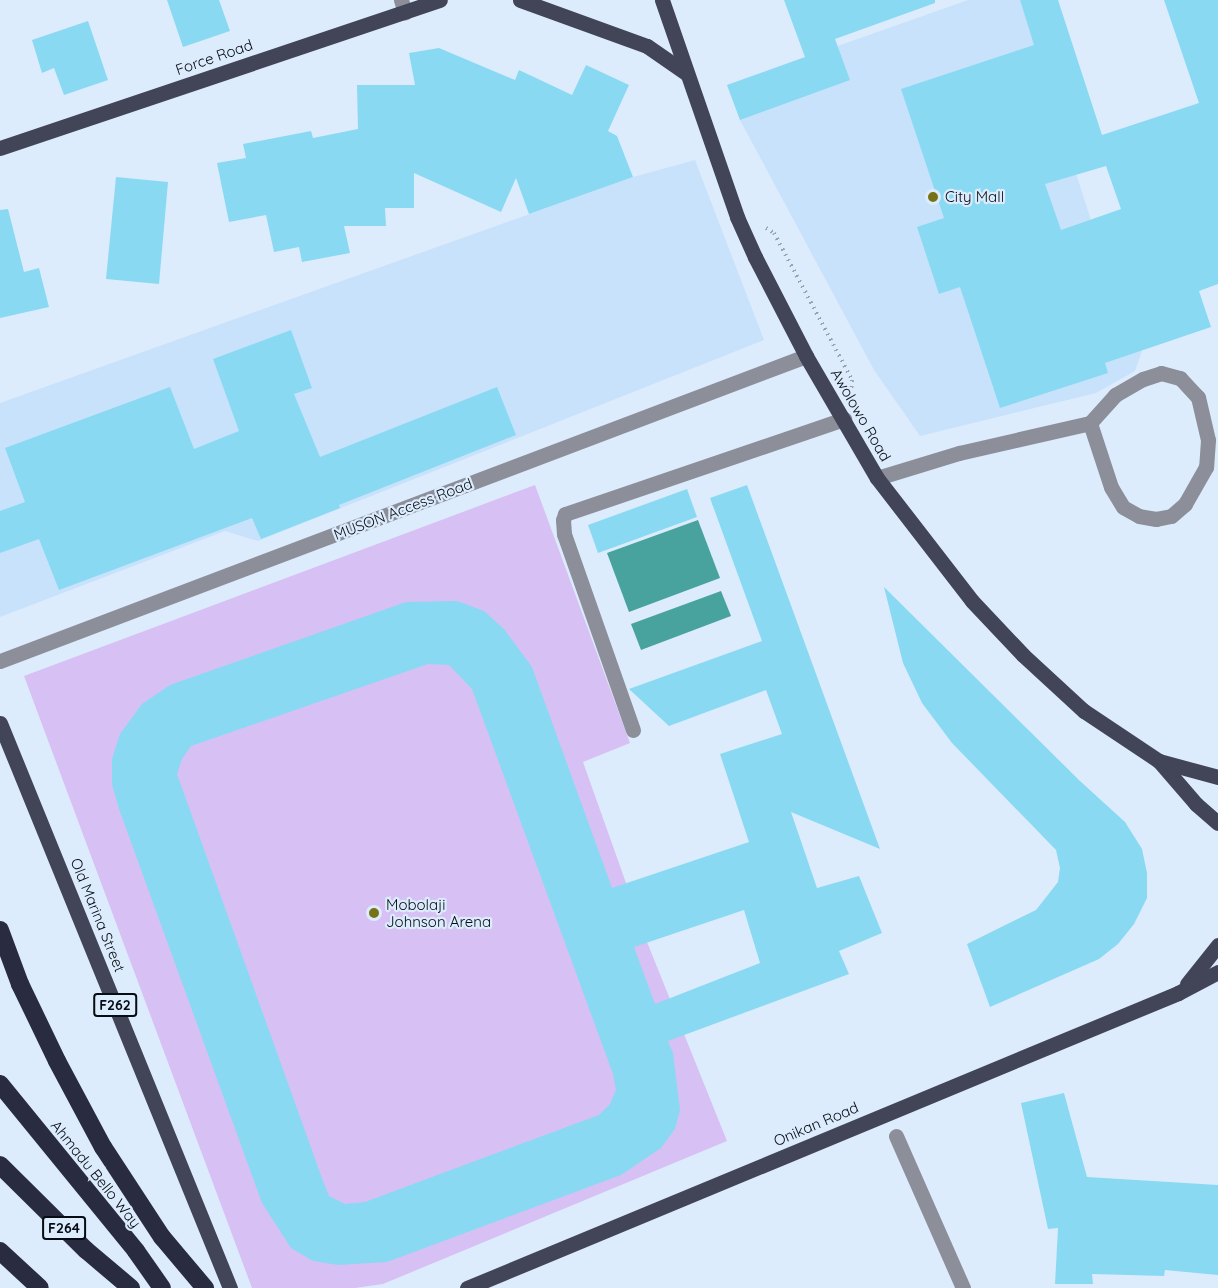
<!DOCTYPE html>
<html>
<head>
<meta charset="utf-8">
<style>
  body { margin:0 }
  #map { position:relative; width:1218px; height:1288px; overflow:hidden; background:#dcecfc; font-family:Quicksand,sans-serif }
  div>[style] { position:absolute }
  .built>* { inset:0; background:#c8e2fb }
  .green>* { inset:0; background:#d7c0f4 }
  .water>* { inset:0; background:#48a39f }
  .building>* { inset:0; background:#89d9f3 }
  .path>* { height:4px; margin-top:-2px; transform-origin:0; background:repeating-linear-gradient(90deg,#96a2af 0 1.5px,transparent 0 6px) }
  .minor>* { height:15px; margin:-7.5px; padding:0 7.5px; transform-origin:7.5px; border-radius:7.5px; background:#8c8f99 }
  .major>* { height:15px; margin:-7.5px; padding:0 7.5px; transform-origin:7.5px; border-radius:7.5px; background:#424557 }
  .highway>* { height:18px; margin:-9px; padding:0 9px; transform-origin:9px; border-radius:9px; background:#292c40 }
  .dots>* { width:16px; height:16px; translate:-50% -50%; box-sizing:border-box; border:3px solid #dcecfc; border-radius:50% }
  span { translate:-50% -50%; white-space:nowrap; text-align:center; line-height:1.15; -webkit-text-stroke:4.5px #dcecfc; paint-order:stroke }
  .shield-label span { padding:2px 4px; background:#dcecfc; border:2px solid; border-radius:4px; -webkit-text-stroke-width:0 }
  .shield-label { font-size:14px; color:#060c13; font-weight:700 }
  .street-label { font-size:15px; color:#060c13 }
  .poi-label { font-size:15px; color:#060c13 }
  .left { translate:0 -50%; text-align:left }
</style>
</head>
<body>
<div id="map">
  <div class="built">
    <i style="clip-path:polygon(968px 0,1020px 0,1091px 220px,1142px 351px,1135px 371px,1096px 393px,920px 436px,874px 370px,740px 120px,727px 85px)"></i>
    <i style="clip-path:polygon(695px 160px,764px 340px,258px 541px,225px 531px,0 617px,0 403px,633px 177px)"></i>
  </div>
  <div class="green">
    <i style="clip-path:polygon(535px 485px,630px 743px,583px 762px,647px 942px,727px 1141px,383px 1284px,355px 1288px,252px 1288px,24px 676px)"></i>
  </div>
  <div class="water">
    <i style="clip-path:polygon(698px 520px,720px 578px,629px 612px,607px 553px)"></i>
    <i style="clip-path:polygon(721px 591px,731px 616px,641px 650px,631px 624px)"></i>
  </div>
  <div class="building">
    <i style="clip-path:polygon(167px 0,219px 0,230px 31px,183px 47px)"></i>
    <i style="clip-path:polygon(784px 0,935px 0,935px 3px,835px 39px,850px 80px,740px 120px,727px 85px,805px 57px)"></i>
    <i style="clip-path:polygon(evenodd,1020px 0,1058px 0,1102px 135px,1199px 103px,1164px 0,1218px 0,1218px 284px,1199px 291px,1211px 327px,1105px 363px,1108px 373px,1000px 408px,960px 287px,939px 294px,917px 227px,944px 218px,901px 89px,1034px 45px,1020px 0,1106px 166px,1121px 209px,1061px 230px,1045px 184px,1106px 166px)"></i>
    <i style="clip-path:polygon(88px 21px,108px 80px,64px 95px,54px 68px,42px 73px,32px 40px)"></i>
    <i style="clip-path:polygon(439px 48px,515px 80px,519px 70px,572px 95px,586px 65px,629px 85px,608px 131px,617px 136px,633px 177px,529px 214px,516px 178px,501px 212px,414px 173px,414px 208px,385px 208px,386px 226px,344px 226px,350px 253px,302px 262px,299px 247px,274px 252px,266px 215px,229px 222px,217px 163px,246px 158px,243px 144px,311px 131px,313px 138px,358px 129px,357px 85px,415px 85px,409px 53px)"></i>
    <i style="clip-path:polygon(116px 177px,168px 182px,159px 284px,106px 279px)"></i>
    <i style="clip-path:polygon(8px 209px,24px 272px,39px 268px,49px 307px,0 318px,0 210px)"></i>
    <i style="clip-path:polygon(291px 330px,312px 388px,294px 394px,320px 457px,497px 387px,516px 435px,339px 505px,340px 508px,261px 539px,252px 518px,59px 590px,39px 539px,0 553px,0 511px,25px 502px,5px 448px,170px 387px,194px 449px,239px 431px,213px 359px)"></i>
    <i style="clip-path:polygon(evenodd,747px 485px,880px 849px,791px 812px,817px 888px,859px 876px,882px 933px,839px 951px,849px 974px,668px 1041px,673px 1053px,680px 1110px,675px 1129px,661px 1148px,621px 1175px,387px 1262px,338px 1265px,313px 1261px,291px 1248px,262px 1203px,119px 809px,112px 784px,112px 759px,120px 734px,142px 704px,170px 685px,406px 602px,457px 601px,484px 611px,504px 629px,532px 667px,612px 888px,749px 842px,720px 754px,782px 734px,766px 690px,669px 726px,629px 689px,762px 641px,710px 498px,747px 485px,428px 664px,449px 665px,472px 689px,613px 1074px,616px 1090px,610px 1104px,599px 1115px,365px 1202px,345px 1204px,329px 1196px,323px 1181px,177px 774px,182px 759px,191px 746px,428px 664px,747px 485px,744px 910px,760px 963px,655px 1004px,634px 947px,744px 910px)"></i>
    <i style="clip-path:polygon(687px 489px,697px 517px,598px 553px,588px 525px)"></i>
    <i style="clip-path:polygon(884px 587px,1080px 781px,1125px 822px,1142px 849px,1147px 873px,1147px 898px,1134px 924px,1118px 944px,1099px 959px,990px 1007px,967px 944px,1036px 910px,1058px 882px,1060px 868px,1056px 850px,952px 743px,922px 703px,903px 663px)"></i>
    <i style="clip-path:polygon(1064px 1093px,1087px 1177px,1218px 1185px,1218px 1275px,1165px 1270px,1164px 1276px,1092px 1274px,1093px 1284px,1055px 1284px,1058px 1228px,1048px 1229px,1021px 1103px)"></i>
  </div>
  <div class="path">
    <i style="left:766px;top:228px;width:9px;rotate:32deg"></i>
    <i style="left:774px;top:233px;width:166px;rotate:62deg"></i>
    <i style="left:852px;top:380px;width:12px;rotate:95deg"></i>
  </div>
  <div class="minor">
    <i style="left:401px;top:0;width:13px;rotate:72deg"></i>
    <i style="left:877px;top:478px;width:86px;rotate:-17deg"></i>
    <i style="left:959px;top:453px;width:134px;rotate:-12.9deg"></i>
    <i style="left:1090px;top:423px;width:38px;rotate:-48deg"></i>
    <i style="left:1115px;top:395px;width:32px;rotate:-30deg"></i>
    <i style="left:1143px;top:379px;width:19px;rotate:-18deg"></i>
    <i style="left:1161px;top:373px;width:20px;rotate:15deg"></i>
    <i style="left:1180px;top:378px;width:26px;rotate:47deg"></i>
    <i style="left:1198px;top:397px;width:44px;rotate:76.9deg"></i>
    <i style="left:1208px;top:440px;width:27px;rotate:94deg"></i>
    <i style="left:1206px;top:467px;width:43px;rotate:119.6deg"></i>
    <i style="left:1185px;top:504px;width:18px;rotate:139deg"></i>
    <i style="left:1171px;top:516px;width:15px;rotate:169deg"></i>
    <i style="left:1156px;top:519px;width:17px;rotate:-170deg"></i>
    <i style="left:1139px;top:516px;width:18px;rotate:-151deg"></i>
    <i style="left:1123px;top:507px;width:23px;rotate:-121deg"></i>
    <i style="left:1111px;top:487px;width:67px;rotate:-108.2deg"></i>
    <i style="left:0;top:661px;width:862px;rotate:-20.73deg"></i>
    <i style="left:633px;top:730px;width:208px;rotate:-109.4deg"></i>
    <i style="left:564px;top:534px;width:14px;rotate:-94deg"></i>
    <i style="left:563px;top:520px;width:6px;rotate:-72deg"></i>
    <i style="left:565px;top:514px;width:295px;rotate:-18.8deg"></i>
    <i style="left:896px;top:1136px;width:166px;rotate:66.2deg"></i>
  </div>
  <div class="major">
    <i style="left:520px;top:0;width:135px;rotate:19.9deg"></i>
    <i style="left:647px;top:46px;width:47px;rotate:34.7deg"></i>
    <i style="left:662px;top:0;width:230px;rotate:70.9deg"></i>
    <i style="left:737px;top:217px;width:44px;rotate:65.8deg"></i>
    <i style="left:755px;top:257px;width:111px;rotate:62.7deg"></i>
    <i style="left:806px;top:356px;width:141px;rotate:59.8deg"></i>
    <i style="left:877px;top:478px;width:155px;rotate:52.3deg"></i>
    <i style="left:972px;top:601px;width:74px;rotate:46.6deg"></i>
    <i style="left:1023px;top:655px;width:83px;rotate:42.6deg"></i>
    <i style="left:1084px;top:711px;width:90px;rotate:33.7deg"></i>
    <i style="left:1159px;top:761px;width:57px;rotate:49.3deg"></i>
    <i style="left:1196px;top:804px;width:29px;rotate:41deg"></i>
    <i style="left:0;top:148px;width:464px;rotate:-18.6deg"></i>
    <i style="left:0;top:723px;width:610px;rotate:67.85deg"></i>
    <i style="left:1159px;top:761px;width:61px;rotate:15.2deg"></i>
    <i style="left:1187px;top:984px;width:50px;rotate:-51.5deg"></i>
    <i style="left:467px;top:1288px;width:770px;rotate:-22.53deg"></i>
    <i style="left:1178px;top:993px;width:45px;rotate:-27.7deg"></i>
  </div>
  <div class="highway">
    <i style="left:0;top:930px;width:58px;rotate:69.7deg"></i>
    <i style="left:20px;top:984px;width:85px;rotate:64.3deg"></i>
    <i style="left:57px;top:1061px;width:98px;rotate:61.9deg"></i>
    <i style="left:103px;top:1147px;width:108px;rotate:56.8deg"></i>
    <i style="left:162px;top:1237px;width:67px;rotate:49.9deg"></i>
    <i style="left:0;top:1084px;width:215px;rotate:50.8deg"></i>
    <i style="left:136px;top:1251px;width:45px;rotate:54.9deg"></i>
    <i style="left:0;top:1165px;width:121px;rotate:44.7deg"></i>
    <i style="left:86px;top:1250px;width:59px;rotate:40.2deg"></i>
    <i style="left:0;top:1251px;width:54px;rotate:42.8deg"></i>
  </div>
  <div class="dots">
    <i style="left:933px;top:197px;background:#767316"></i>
    <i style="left:374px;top:913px;background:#767316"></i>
  </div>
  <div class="shield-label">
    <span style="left:115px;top:1005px">F262</span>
    <span style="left:64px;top:1228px">F264</span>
  </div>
  <div class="street-label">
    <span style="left:214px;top:57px;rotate:-19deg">Force Road</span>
    <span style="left:861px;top:415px;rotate:60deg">Awolowo Road</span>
    <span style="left:403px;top:509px;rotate:-21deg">MUSON Access Road</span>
    <span style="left:98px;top:915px;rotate:68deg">Old Marina Street</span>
    <span style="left:816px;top:1124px;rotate:-23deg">Onikan Road</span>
    <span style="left:96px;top:1174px;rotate:51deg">Ahmadu Bello Way</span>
  </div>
  <div class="poi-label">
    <span class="left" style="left:945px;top:197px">City Mall</span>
    <span class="left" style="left:386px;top:913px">Mobolaji<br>Johnson Arena</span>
  </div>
</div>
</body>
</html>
